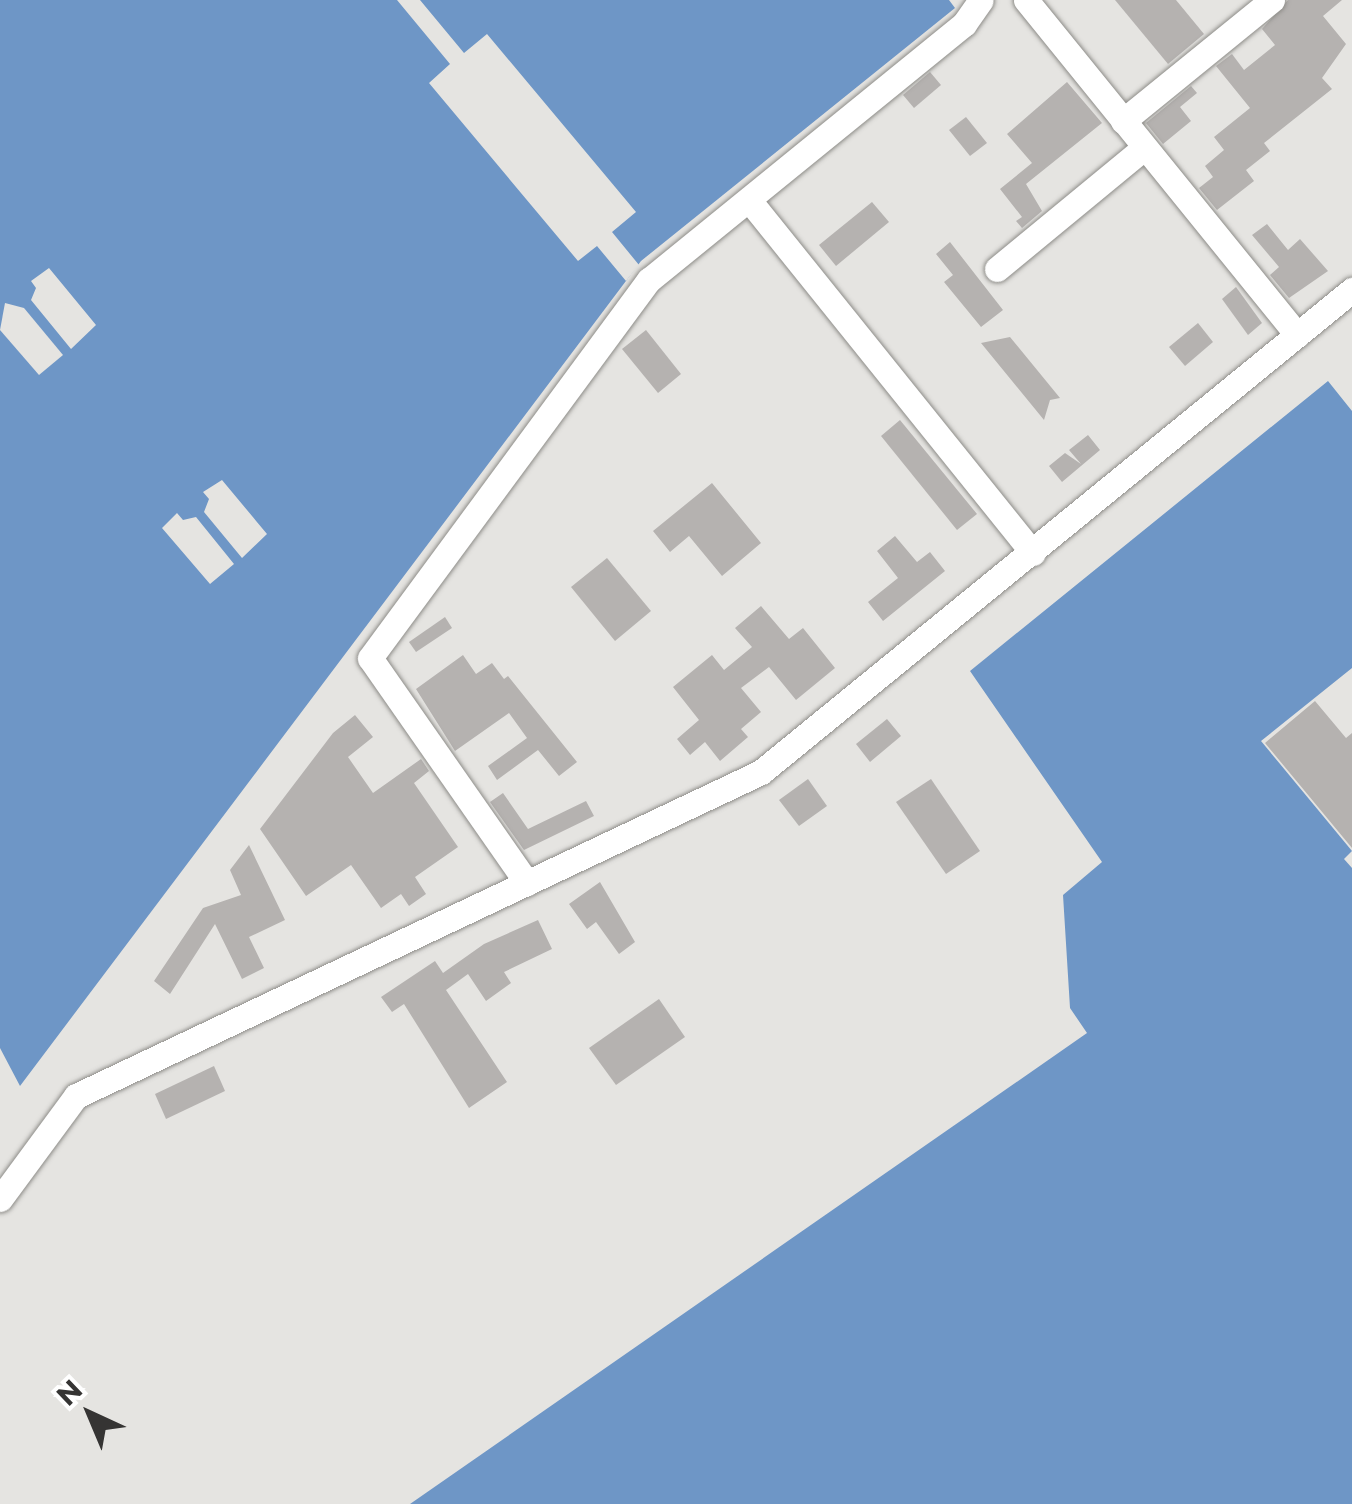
<!DOCTYPE html>
<html>
<head>
<meta charset="utf-8">
<style>
  body { margin:0 }
  #map { position:relative; width:1352px; height:1504px; overflow:hidden; background:#e5e4e1; font-family:Montserrat,sans-serif }
  div>[style] { position:absolute }
  .water>* { inset:0; background:#6e96c6 }
  .pier>* { inset:0; background:#e5e4e1 }
  .building>* { inset:0; background:#b5b2b0 }
  .roads { filter:drop-shadow(0 0 2px #8d8c88) drop-shadow(0 0 2px #8d8c88) }
  .minor>* { height:25px; margin:-12.5px; padding:0 12.5px; transform-origin:12.5px; border-radius:12.5px; background:#fff }
  span { translate:-50% -50%; white-space:nowrap; text-align:center; line-height:1.15; -webkit-text-stroke:9px #fff; paint-order:stroke }
  .north { position:absolute; left:40px; top:1364px; width:100px; height:100px; -webkit-text-stroke:8px #fff; paint-order:stroke; rotate:316deg; font-size:28px; font-weight:700; line-height:40px; text-align:center; color:#353433 }
  .north::after { content:''; display:block; margin:auto; width:35px; height:45px; background:#353433; clip-path:polygon(50% 0,100% 100%,50% 72%,0 100%) }
</style>
</head>
<body>
<div id="map">
  <div class="water">
    <i style="clip-path:polygon(0 0,949px 0,955px 8px,641px 261px,20px 1086px,0 1048px)"></i>
    <i style="clip-path:polygon(1328px 381px,1352px 411px,1352px 668px,1261px 741px,1352px 851px,1344px 859px,1352px 868px,1352px 1504px,410px 1504px,1087px 1033px,1070px 1008px,1063px 895px,1102px 862px,970px 671px)"></i>
  </div>
  <div class="pier">
    <i style="clip-path:polygon(397px 0,420px 0,464px 53px,487px 34px,636px 212px,612px 232px,639px 265px,626px 281px,597px 246px,578px 261px,429px 83px,450px 64px)"></i>
    <i style="clip-path:polygon(49px 268px,96px 325px,71px 349px,31px 300px,36px 288px,31px 281px)"></i>
    <i style="clip-path:polygon(5px 303px,24px 308px,63px 355px,39px 375px,0 330px)"></i>
    <i style="clip-path:polygon(222px 480px,267px 534px,242px 558px,204px 512px,209px 499px,203px 492px)"></i>
    <i style="clip-path:polygon(177px 513px,183px 520px,196px 517px,234px 564px,210px 584px,162px 528px)"></i>
  </div>
  <div class="building">
    <i style="clip-path:polygon(1115px 0,1176px 0,1204px 34px,1168px 64px)"></i>
    <i style="clip-path:polygon(1288px 0,1342px 0,1323px 16px,1346px 44px,1322px 78px,1332px 89px,1264px 143px,1270px 151px,1246px 170px,1254px 181px,1217px 210px,1199px 188px,1213px 177px,1205px 166px,1224px 150px,1214px 137px,1250px 108px,1216px 66px,1232px 54px,1244px 70px,1275px 45px,1262px 29px)"></i>
    <i style="clip-path:polygon(930px 72px,941px 85px,914px 108px,903px 95px)"></i>
    <i style="clip-path:polygon(1067px 82px,1102px 123px,1026px 184px,1042px 211px,1022px 228px,1016px 221px,1022px 217px,1000px 189px,1032px 163px,1007px 134px)"></i>
    <i style="clip-path:polygon(1191px 86px,1197px 93px,1180px 107px,1191px 121px,1163px 144px,1146px 123px)"></i>
    <i style="clip-path:polygon(966px 117px,987px 143px,970px 156px,949px 130px)"></i>
    <i style="clip-path:polygon(872px 202px,889px 222px,836px 266px,819px 245px)"></i>
    <i style="clip-path:polygon(1267px 224px,1288px 250px,1300px 239px,1328px 271px,1289px 298px,1270px 275px,1279px 267px,1252px 235px)"></i>
    <i style="clip-path:polygon(950px 242px,1003px 310px,981px 327px,944px 282px,953px 275px,936px 254px)"></i>
    <i style="clip-path:polygon(1236px 287px,1262px 323px,1248px 335px,1222px 299px)"></i>
    <i style="clip-path:polygon(1198px 323px,1213px 342px,1185px 366px,1169px 347px)"></i>
    <i style="clip-path:polygon(646px 330px,681px 374px,658px 393px,622px 349px)"></i>
    <i style="clip-path:polygon(1010px 337px,1060px 398px,1050px 400px,1044px 420px,981px 343px)"></i>
    <i style="clip-path:polygon(900px 420px,977px 514px,957px 530px,881px 436px)"></i>
    <i style="clip-path:polygon(1088px 435px,1100px 450px,1062px 482px,1049px 466px,1065px 453px,1081px 464px,1069px 450px)"></i>
    <i style="clip-path:polygon(712px 483px,761px 543px,722px 576px,689px 536px,670px 552px,653px 531px)"></i>
    <i style="clip-path:polygon(895px 536px,917px 562px,930px 552px,945px 571px,883px 621px,868px 602px,898px 578px,877px 551px)"></i>
    <i style="clip-path:polygon(607px 558px,651px 611px,615px 641px,571px 587px)"></i>
    <i style="clip-path:polygon(761px 606px,789px 639px,803px 628px,835px 668px,796px 700px,769px 667px,741px 688px,761px 712px,741px 729px,748px 737px,720px 761px,705px 742px,690px 755px,677px 739px,699px 720px,673px 687px,712px 655px,724px 670px,752px 647px,735px 628px)"></i>
    <i style="clip-path:polygon(445px 617px,452px 628px,416px 652px,409px 642px)"></i>
    <i style="clip-path:polygon(463px 655px,476px 674px,492px 663px,504px 679px,508px 676px,577px 762px,559px 776px,538px 750px,497px 780px,488px 766px,527px 738px,509px 713px,455px 751px,416px 689px)"></i>
    <i style="clip-path:polygon(1315px 701px,1346px 738px,1352px 733px,1352px 848px,1265px 743px)"></i>
    <i style="clip-path:polygon(355px 715px,373px 737px,348px 757px,373px 793px,421px 759px,429px 771px,414px 783px,458px 847px,415px 877px,426px 894px,409px 906px,401px 894px,381px 908px,351px 865px,306px 896px,260px 829px,333px 733px)"></i>
    <i style="clip-path:polygon(887px 719px,901px 736px,870px 762px,856px 744px)"></i>
    <i style="clip-path:polygon(808px 779px,827px 806px,799px 826px,779px 800px)"></i>
    <i style="clip-path:polygon(931px 779px,980px 851px,946px 874px,896px 802px)"></i>
    <i style="clip-path:polygon(503px 793px,528px 829px,586px 801px,594px 816px,524px 850px,490px 802px)"></i>
    <i style="clip-path:polygon(249px 845px,285px 920px,249px 937px,264px 968px,242px 979px,215px 924px,170px 994px,154px 981px,203px 908px,241px 895px,230px 870px)"></i>
    <i style="clip-path:polygon(600px 882px,635px 942px,619px 954px,596px 922px,587px 929px,569px 904px)"></i>
    <i style="clip-path:polygon(538px 920px,552px 949px,504px 972px,511px 983px,486px 1001px,468px 974px,446px 990px,507px 1082px,469px 1108px,404px 1004px,392px 1012px,381px 997px,435px 961px,443px 973px,484px 944px)"></i>
    <i style="clip-path:polygon(659px 999px,685px 1037px,616px 1085px,589px 1048px)"></i>
    <i style="clip-path:polygon(214px 1066px,225px 1091px,166px 1119px,155px 1094px)"></i>
  </div>
  <div class="roads">
    <div class="minor">
      <i style="left:1026px;top:0;width:431px;rotate:51deg"></i>
      <i style="left:1123px;top:121px;width:192px;rotate:-39.1deg"></i>
      <i style="left:749px;top:200px;width:453px;rotate:51.2deg"></i>
      <i style="left:997px;top:269px;width:190px;rotate:-39.5deg"></i>
      <i style="left:527px;top:883px;width:274px;rotate:-124.9deg"></i>
      <i style="left:370px;top:658px;width:470px;rotate:-53.6deg"></i>
      <i style="left:649px;top:280px;width:406px;rotate:-39.1deg"></i>
      <i style="left:964px;top:24px;width:29px;rotate:-55deg"></i>
      <i style="left:0;top:1199px;width:128px;rotate:-53.6deg"></i>
      <i style="left:76px;top:1096px;width:758px;rotate:-25.31deg"></i>
      <i style="left:761px;top:772px;width:763px;rotate:-39.2deg"></i>
    </div>
  </div>
  <div class="north">N</div>
</div>
</body>
</html>
